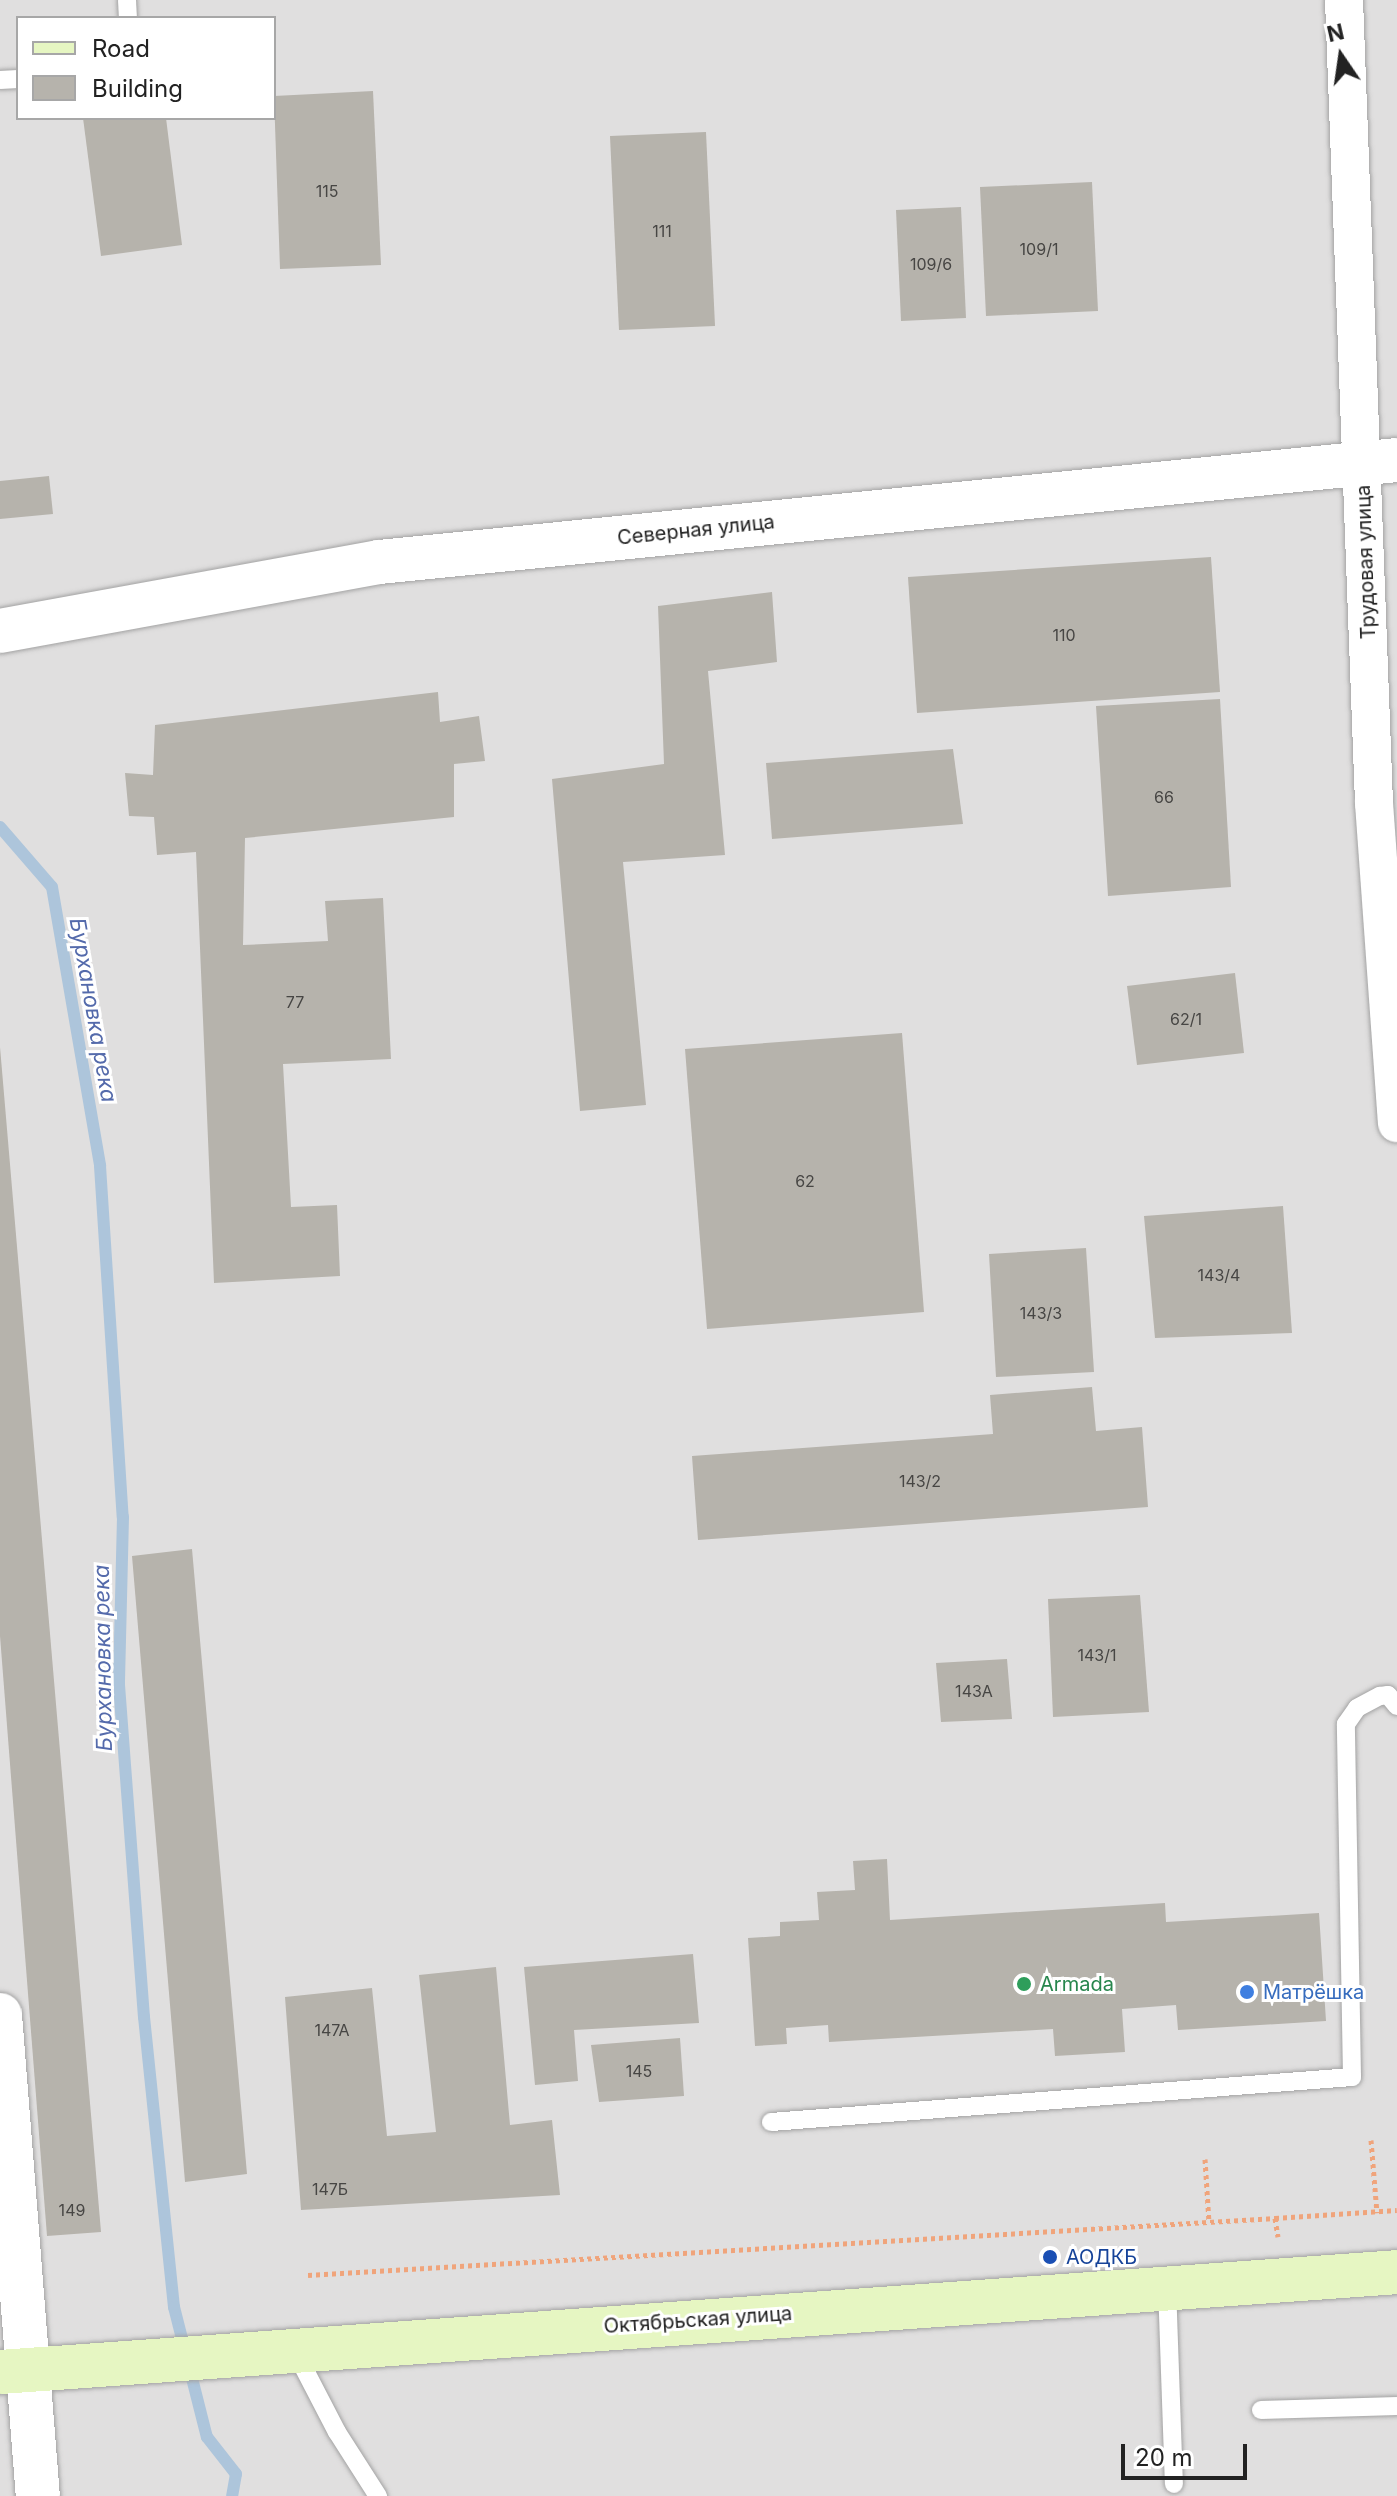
<!DOCTYPE html>
<html>
<head>
<meta charset="utf-8">
<style>
  body { margin:0 }
  #map { position:relative; width:1397px; height:2496px; overflow:hidden; background:#f1f0e9; font-family:Inter,sans-serif }
  div>[style] { position:absolute }
  .residential>* { inset:0; background:#e0dfdf }
  .stream>* { height:12px; margin:-6px; padding:0 6px; transform-origin:6px; border-radius:6px; background:#adc5db }
  .building>* { inset:0; background:#b6b3ac }
  .path>* { height:5px; margin-top:-2.5px; transform-origin:0; background:repeating-linear-gradient(90deg,#f0a47b 0 4px,transparent 0 8px) }
  .roads { filter:drop-shadow(0 0 2px #a3a3a3) drop-shadow(0 0 2px #a3a3a3) }
  .service>* { height:18px; margin:-9px; padding:0 9px; transform-origin:9px; border-radius:9px; background:#fff }
  .minor>* { height:38px; margin:-19px; padding:0 19px; transform-origin:19px; border-radius:19px; background:#fff }
  .tertiary>* { height:44px; margin:-22px; padding:0 22px; transform-origin:22px; border-radius:22px; background:#fff }
  .secondary>* { height:44px; margin:-22px; padding:0 22px; transform-origin:22px; border-radius:22px; background:#e6f6c2 }
  .dots>* { width:22px; height:22px; translate:-50% -50%; box-sizing:border-box; border:4px solid #fff; border-radius:50% }
  span { translate:-50% -50%; white-space:nowrap; text-align:center; line-height:1.15; -webkit-text-stroke:6px #fff; paint-order:stroke }
  .number-label { font-size:16px; color:#474644 }
  .number-label span { -webkit-text-stroke-width:0 }
  .street-label { font-size:20px; color:#222 }
  .leisure-label { font-size:20px; color:#27864d }
  .left { translate:0 -50%; text-align:left }
  .shop-label { font-size:20px; color:#366cbe }
  .transit-label { font-size:20px; color:#164399 }
  .water-label { font-size:22px; color:#546aab; font-style:italic }
  .legend { position:absolute; left:16px; top:16px; width:260px; height:104px; box-sizing:border-box; background:#fff; border:2px solid #a7a7a7; margin:0; padding:10px 14px; list-style:none; font-size:24px; color:#222 }
  .legend li { display:flex; align-items:center; gap:16px; height:40px }
  .legend b { width:40px; border:2px solid #a7a7a7 }
  .north { position:absolute; left:1301px; top:16px; width:80px; height:80px; -webkit-text-stroke:6px #fff; paint-order:stroke; rotate:347deg; font-size:22px; font-weight:700; line-height:32px; text-align:center; color:#222 }
  .north::after { content:''; display:block; margin:auto; width:28px; height:36px; background:#222; clip-path:polygon(50% 0,100% 100%,50% 72%,0 100%) }
  .scale { position:absolute; left:1121px; top:2444px; width:126px; height:36px; box-sizing:border-box; border:4px solid #222; border-top:0; padding-left:10px; font-size:24px; line-height:28px; white-space:nowrap; color:#222; -webkit-text-stroke:6px #fff; paint-order:stroke }
</style>
</head>
<body>
<div id="map">
  <div class="residential">
    <i style="clip-path:polygon(evenodd,0 0,1397px 0,1397px 2496px,0 2496px,0 0,18px 18px,274px 18px,274px 118px,18px 118px,18px 18px)"></i>
  </div>
  <div class="stream">
    <i style="left:0;top:827px;width:79px;rotate:49.1deg"></i>
    <i style="left:52px;top:887px;width:283px;rotate:80.2deg"></i>
    <i style="left:100px;top:1166px;width:352px;rotate:86.3deg"></i>
    <i style="left:123px;top:1517px;width:168px;rotate:91.4deg"></i>
    <i style="left:119px;top:1685px;width:333px;rotate:85.7deg"></i>
    <i style="left:144px;top:2017px;width:292px;rotate:84.1deg"></i>
    <i style="left:174px;top:2307px;width:134px;rotate:75.8deg"></i>
    <i style="left:207px;top:2437px;width:47px;rotate:51.9deg"></i>
    <i style="left:236px;top:2474px;width:22px;rotate:100deg"></i>
  </div>
  <div class="building">
    <i style="clip-path:polygon(373px 91px,381px 265px,280px 269px,274px 96px)"></i>
    <i style="clip-path:polygon(83px 118px,166px 118px,182px 245px,101px 256px)"></i>
    <i style="clip-path:polygon(706px 132px,715px 326px,619px 330px,610px 136px)"></i>
    <i style="clip-path:polygon(1092px 182px,1098px 311px,986px 316px,980px 187px)"></i>
    <i style="clip-path:polygon(961px 207px,966px 318px,901px 321px,896px 210px)"></i>
    <i style="clip-path:polygon(49px 476px,53px 514px,0 519px,0 481px)"></i>
    <i style="clip-path:polygon(1211px 557px,1220px 692px,917px 713px,908px 577px)"></i>
    <i style="clip-path:polygon(772px 592px,777px 662px,708px 671px,725px 855px,623px 862px,646px 1105px,580px 1111px,552px 779px,664px 764px,658px 606px)"></i>
    <i style="clip-path:polygon(438px 692px,440px 722px,479px 716px,485px 761px,454px 764px,454px 817px,245px 838px,243px 945px,328px 941px,325px 901px,383px 898px,391px 1059px,283px 1064px,291px 1207px,337px 1205px,340px 1276px,214px 1283px,196px 852px,157px 855px,154px 817px,129px 816px,125px 773px,153px 775px,155px 725px)"></i>
    <i style="clip-path:polygon(1220px 699px,1231px 887px,1108px 896px,1096px 706px)"></i>
    <i style="clip-path:polygon(953px 749px,963px 824px,772px 839px,766px 763px)"></i>
    <i style="clip-path:polygon(1235px 973px,1244px 1053px,1137px 1065px,1127px 986px)"></i>
    <i style="clip-path:polygon(902px 1033px,924px 1312px,707px 1329px,685px 1049px)"></i>
    <i style="clip-path:polygon(0 1047px,101px 2232px,47px 2236px,0 1636px)"></i>
    <i style="clip-path:polygon(1283px 1206px,1292px 1333px,1155px 1338px,1144px 1216px)"></i>
    <i style="clip-path:polygon(1086px 1248px,1094px 1372px,996px 1377px,989px 1254px)"></i>
    <i style="clip-path:polygon(1092px 1387px,1096px 1431px,1142px 1427px,1148px 1507px,698px 1540px,692px 1456px,993px 1434px,990px 1395px)"></i>
    <i style="clip-path:polygon(192px 1549px,247px 2174px,185px 2182px,132px 1556px)"></i>
    <i style="clip-path:polygon(1140px 1595px,1149px 1712px,1053px 1717px,1048px 1599px)"></i>
    <i style="clip-path:polygon(1007px 1659px,1012px 1719px,941px 1722px,936px 1663px)"></i>
    <i style="clip-path:polygon(887px 1859px,890px 1920px,1165px 1903px,1166px 1922px,1319px 1913px,1326px 2021px,1178px 2030px,1176px 2005px,1122px 2009px,1125px 2052px,1055px 2056px,1053px 2029px,829px 2042px,828px 2025px,786px 2028px,787px 2044px,755px 2046px,748px 1938px,780px 1936px,780px 1922px,819px 1920px,817px 1892px,855px 1890px,853px 1861px)"></i>
    <i style="clip-path:polygon(693px 1954px,699px 2023px,574px 2030px,578px 2081px,535px 2085px,524px 1967px)"></i>
    <i style="clip-path:polygon(496px 1967px,510px 2125px,552px 2120px,560px 2195px,301px 2210px,285px 1997px,372px 1988px,387px 2136px,436px 2132px,419px 1975px)"></i>
    <i style="clip-path:polygon(680px 2038px,684px 2096px,599px 2102px,591px 2045px)"></i>
  </div>
  <div class="path">
    <i style="left:1371px;top:2140px;width:73px;rotate:85.3deg"></i>
    <i style="left:1205px;top:2159px;width:63px;rotate:86.4deg"></i>
    <i style="left:1275px;top:2218px;width:122px;rotate:-3.8deg"></i>
    <i style="left:308px;top:2275px;width:969px;rotate:-3.37deg"></i>
    <i style="left:1275px;top:2218px;width:19px;rotate:81deg"></i>
  </div>
  <div class="roads">
    <div class="service">
      <i style="left:127px;top:0;width:18px;rotate:87deg"></i>
      <i style="left:0;top:80px;width:18px;rotate:-3deg"></i>
      <i style="left:771px;top:2122px;width:583px;rotate:-4.43deg"></i>
      <i style="left:1352px;top:2077px;width:353px;rotate:-91deg"></i>
      <i style="left:1346px;top:1724px;width:19px;rotate:-55deg"></i>
      <i style="left:1357px;top:1708px;width:26px;rotate:-28deg"></i>
      <i style="left:1380px;top:1696px;width:8px;rotate:-7deg"></i>
      <i style="left:1388px;top:1695px;width:14px;rotate:51deg"></i>
      <i style="left:1167px;top:2286px;width:198px;rotate:88deg"></i>
      <i style="left:296px;top:2353px;width:89px;rotate:62.6deg"></i>
      <i style="left:337px;top:2432px;width:76px;rotate:57.4deg"></i>
      <i style="left:1261px;top:2410px;width:136px;rotate:-1.7deg"></i>
    </div>
    <div class="minor">
      <i style="left:1344px;top:0;width:804px;rotate:87.86deg"></i>
      <i style="left:1374px;top:803px;width:321px;rotate:85.9deg"></i>
    </div>
    <div class="tertiary">
      <i style="left:0;top:631px;width:385px;rotate:-10.3deg"></i>
      <i style="left:379px;top:562px;width:1023px;rotate:-5.72deg"></i>
      <i style="left:0;top:2015px;width:482px;rotate:85.5deg"></i>
    </div>
    <div class="secondary">
      <i style="left:0;top:2372px;width:1401px;rotate:-4.09deg"></i>
    </div>
  </div>
  <div class="dots">
    <i style="left:1024px;top:1984px;background:#2e9e5b"></i>
    <i style="left:1247px;top:1992px;background:#3f7fe0"></i>
    <i style="left:1050px;top:2257px;background:#1a4fb4"></i>
  </div>
  <div class="number-label">
    <span style="left:327px;top:191px">115</span>
    <span style="left:662px;top:231px">111</span>
    <span style="left:1039px;top:249px">109/1</span>
    <span style="left:931px;top:264px">109/6</span>
    <span style="left:1064px;top:635px">110</span>
    <span style="left:1164px;top:797px">66</span>
    <span style="left:295px;top:1002px">77</span>
    <span style="left:1186px;top:1019px">62/1</span>
    <span style="left:805px;top:1181px">62</span>
    <span style="left:1219px;top:1275px">143/4</span>
    <span style="left:1041px;top:1313px">143/3</span>
    <span style="left:920px;top:1481px">143/2</span>
    <span style="left:1097px;top:1655px">143/1</span>
    <span style="left:974px;top:1691px">143А</span>
    <span style="left:332px;top:2030px">147А</span>
    <span style="left:639px;top:2071px">145</span>
    <span style="left:330px;top:2189px">147Б</span>
    <span style="left:72px;top:2210px">149</span>
  </div>
  <div class="street-label">
    <span style="left:696px;top:530px;rotate:-6deg">Северная улица</span>
    <span style="left:1366px;top:562px;rotate:-92deg">Трудовая улица</span>
    <span style="left:698px;top:2320px;rotate:-4deg">Октябрьская улица</span>
  </div>
  <div class="leisure-label">
    <span class="left" style="left:1040px;top:1984px">Armada</span>
  </div>
  <div class="shop-label">
    <span class="left" style="left:1263px;top:1992px">Матрёшка</span>
  </div>
  <div class="transit-label">
    <span class="left" style="left:1066px;top:2257px">АОДКБ</span>
  </div>
  <div class="water-label">
    <span style="left:93px;top:1010px;rotate:80deg">Бурхановка река</span>
    <span style="left:103px;top:1658px;rotate:-91deg">Бурхановка река</span>
  </div>
  <ul class="legend">
  <li><b style="height:10px;background:#e6f6c2"></b>Road</li>
  <li><b style="height:22px;background:#b6b3ac"></b>Building</li>
  </ul>
  <div class="north">N</div>
  <div class="scale">20 m</div>
</div>
</body>
</html>
